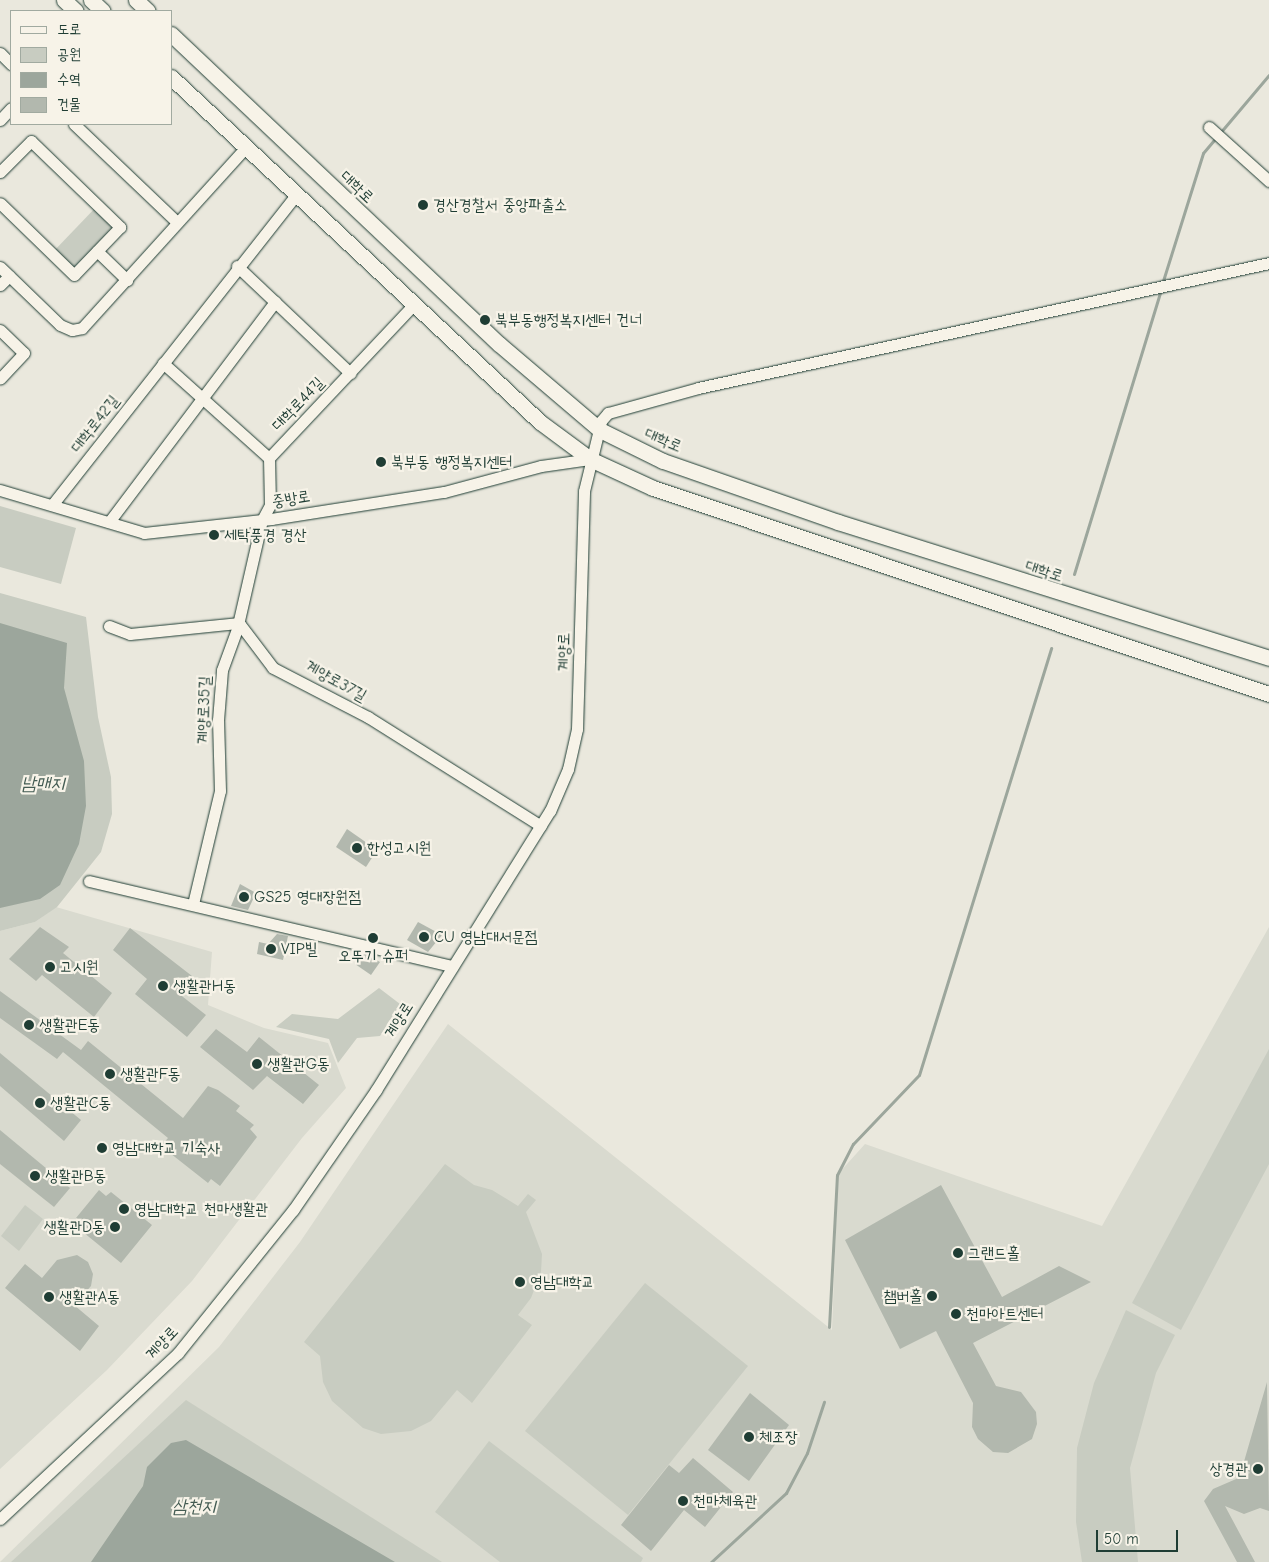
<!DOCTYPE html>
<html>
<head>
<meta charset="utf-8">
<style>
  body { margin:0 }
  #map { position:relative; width:1269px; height:1562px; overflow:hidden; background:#eae8dd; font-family:"Comic Neue","Poor Story",sans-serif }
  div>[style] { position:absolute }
  .built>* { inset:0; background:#d9dacf }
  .green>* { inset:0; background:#c8ccc1 }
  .water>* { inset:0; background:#9ca69c }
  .stream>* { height:3px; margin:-1.5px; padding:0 1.5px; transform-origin:1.5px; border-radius:1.5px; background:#9ca69c }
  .building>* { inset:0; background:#b2b8ae }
  .roads { filter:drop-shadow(0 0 1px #1f3d34) drop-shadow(0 0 1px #1f3d34) }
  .minor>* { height:11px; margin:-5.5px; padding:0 5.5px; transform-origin:5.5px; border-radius:5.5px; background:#f7f3e8 }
  .major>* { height:15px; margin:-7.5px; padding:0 7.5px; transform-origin:7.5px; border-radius:7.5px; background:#f7f3e8 }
  .dots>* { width:14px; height:14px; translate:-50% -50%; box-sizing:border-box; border:2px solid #f7f3e8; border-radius:50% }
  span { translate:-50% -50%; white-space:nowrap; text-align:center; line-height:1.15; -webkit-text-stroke:4.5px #f7f3e8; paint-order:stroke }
  .street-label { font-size:16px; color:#1f3d34 }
  .poi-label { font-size:16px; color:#1f3d34 }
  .left { translate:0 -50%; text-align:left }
  .right { translate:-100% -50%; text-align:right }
  .water-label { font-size:18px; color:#445c53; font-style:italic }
  .legend { position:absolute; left:10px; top:10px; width:162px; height:115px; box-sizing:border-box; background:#f7f3e8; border:1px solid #a1aaa0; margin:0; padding:6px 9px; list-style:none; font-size:15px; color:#1f3d34 }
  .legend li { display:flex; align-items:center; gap:10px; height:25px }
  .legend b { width:25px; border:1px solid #a1aaa0 }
  .scale { position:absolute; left:1096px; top:1530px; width:82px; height:22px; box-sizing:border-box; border:2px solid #1f3d34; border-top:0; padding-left:6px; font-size:15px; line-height:18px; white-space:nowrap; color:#1f3d34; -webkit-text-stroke:4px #f7f3e8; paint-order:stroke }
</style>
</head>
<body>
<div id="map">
  <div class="built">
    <i style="clip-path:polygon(56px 907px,212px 952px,208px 1005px,264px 1028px,328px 1043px,346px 1088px,302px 1138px,192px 1281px,107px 1370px,0 1469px,0 931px,35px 922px)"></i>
    <i style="clip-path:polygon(1269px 927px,1269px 1562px,0 1562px,219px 1347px,300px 1242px,448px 1024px,832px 1330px,838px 1174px,865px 1144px,1102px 1226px)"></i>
  </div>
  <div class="green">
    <i style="clip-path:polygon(98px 205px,120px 227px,74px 275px,52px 253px)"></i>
    <i style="clip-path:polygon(0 506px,76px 528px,61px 584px,0 567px)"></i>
    <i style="clip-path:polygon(0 593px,86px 617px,98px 717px,111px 777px,112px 814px,101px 852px,57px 907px,35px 922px,0 931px)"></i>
    <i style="clip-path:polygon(379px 988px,400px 1004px,380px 1036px,357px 1038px,338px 1063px,329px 1039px,276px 1027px,292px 1014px,338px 1019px)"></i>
    <i style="clip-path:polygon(1269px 1049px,1269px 1164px,1181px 1330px,1132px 1303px)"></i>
    <i style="clip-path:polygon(445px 1164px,474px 1185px,492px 1190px,518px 1206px,528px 1194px,536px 1200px,526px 1212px,542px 1254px,541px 1272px,531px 1298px,518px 1315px,532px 1325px,472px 1403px,457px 1390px,431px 1421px,411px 1431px,381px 1434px,363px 1428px,332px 1401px,323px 1382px,320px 1356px,304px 1342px)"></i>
    <i style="clip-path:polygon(25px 1205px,43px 1219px,19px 1251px,1px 1236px)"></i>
    <i style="clip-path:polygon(645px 1283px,748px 1366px,628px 1515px,525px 1431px)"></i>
    <i style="clip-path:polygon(1126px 1310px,1175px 1335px,1156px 1373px,1130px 1468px,1138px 1562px,1082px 1562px,1076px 1522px,1077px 1448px,1094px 1383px)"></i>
    <i style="clip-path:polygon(186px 1400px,442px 1562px,11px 1562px)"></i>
    <i style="clip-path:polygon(489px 1441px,643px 1558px,641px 1562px,500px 1562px,435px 1512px)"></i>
  </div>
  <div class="water">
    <i style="clip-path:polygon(0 623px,67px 643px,64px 688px,84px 761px,86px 806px,79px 844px,60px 885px,40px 899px,0 908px)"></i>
    <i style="clip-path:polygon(186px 1440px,395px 1562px,91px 1562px,143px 1486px,147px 1467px,171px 1443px)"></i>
  </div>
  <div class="stream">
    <i style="left:1162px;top:284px;width:137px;rotate:-72.6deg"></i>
    <i style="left:1203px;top:153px;width:102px;rotate:-49.8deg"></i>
    <i style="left:1074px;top:574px;width:297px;rotate:-73deg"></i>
    <i style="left:829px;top:1327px;width:152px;rotate:-87deg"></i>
    <i style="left:837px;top:1175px;width:35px;rotate:-63deg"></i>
    <i style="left:853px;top:1144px;width:95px;rotate:-46.3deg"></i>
    <i style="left:919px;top:1075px;width:447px;rotate:-72.8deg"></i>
    <i style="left:711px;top:1562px;width:102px;rotate:-42.6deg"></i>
    <i style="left:786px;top:1493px;width:45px;rotate:-62.3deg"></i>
    <i style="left:807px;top:1453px;width:54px;rotate:-71.6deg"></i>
  </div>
  <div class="building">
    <i style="clip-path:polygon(347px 829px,377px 850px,366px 867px,336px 847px)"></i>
    <i style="clip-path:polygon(240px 884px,256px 893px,248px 910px,231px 906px)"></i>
    <i style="clip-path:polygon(418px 922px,442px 935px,428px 952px,407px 940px)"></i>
    <i style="clip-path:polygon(40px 927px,69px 947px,63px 953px,112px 993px,94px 1017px,42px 975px,36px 981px,9px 959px)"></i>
    <i style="clip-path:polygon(130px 928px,192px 976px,178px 993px,206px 1015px,187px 1037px,135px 994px,147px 979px,113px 950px)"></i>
    <i style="clip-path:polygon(277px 934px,288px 936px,283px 960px,257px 954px,259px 942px,268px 944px)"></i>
    <i style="clip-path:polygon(363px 953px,380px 962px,371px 975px,355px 964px)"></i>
    <i style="clip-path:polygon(0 991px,81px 1050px,88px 1041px,183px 1118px,208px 1086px,218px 1090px,240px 1106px,236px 1111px,254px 1125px,250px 1129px,257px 1137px,220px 1186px,211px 1179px,208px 1183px,161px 1146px,168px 1138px,63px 1052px,57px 1059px,0 1018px)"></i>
    <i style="clip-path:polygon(216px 1029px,247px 1052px,259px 1037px,319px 1085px,303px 1104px,267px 1076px,253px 1090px,200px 1047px)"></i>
    <i style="clip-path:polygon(0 1053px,81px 1120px,64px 1141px,0 1086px)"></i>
    <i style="clip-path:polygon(0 1130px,70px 1188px,54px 1207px,0 1164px)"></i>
    <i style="clip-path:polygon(941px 1185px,1002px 1297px,1059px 1266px,1091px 1282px,973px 1343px,996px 1386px,1021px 1392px,1036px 1412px,1037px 1424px,1032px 1439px,1008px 1453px,993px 1452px,978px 1439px,972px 1427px,973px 1403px,936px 1331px,900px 1349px,845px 1240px)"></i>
    <i style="clip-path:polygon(99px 1190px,106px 1196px,111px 1192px,152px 1225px,121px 1263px,78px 1228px,82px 1221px,76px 1218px)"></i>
    <i style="clip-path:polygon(77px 1255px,88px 1262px,93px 1274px,91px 1286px,74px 1305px,99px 1326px,80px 1351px,5px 1288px,25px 1264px,42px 1278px,57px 1260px)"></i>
    <i style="clip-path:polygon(1267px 1382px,1269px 1511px,1260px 1508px,1244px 1514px,1225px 1506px,1255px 1562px,1237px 1562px,1204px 1501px,1213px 1489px,1250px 1473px,1243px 1465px)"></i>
    <i style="clip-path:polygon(750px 1393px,789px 1425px,749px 1481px,708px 1450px)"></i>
    <i style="clip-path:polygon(693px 1458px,733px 1492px,705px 1527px,684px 1510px,651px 1551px,621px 1525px,669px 1465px,679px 1473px)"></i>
  </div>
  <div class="roads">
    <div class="minor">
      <i style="left:0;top:53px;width:16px;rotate:45deg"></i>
      <i style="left:0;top:120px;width:16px;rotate:-47deg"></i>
      <i style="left:74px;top:124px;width:142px;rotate:43.6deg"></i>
      <i style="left:1209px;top:127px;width:81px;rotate:42deg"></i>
      <i style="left:0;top:172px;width:44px;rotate:-45deg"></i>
      <i style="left:31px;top:141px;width:124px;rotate:44deg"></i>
      <i style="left:120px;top:227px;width:66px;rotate:133.8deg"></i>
      <i style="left:74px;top:275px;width:103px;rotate:-135.8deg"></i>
      <i style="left:97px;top:251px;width:42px;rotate:44deg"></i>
      <i style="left:237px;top:266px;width:156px;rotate:43.4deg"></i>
      <i style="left:0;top:267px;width:83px;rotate:44deg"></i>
      <i style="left:60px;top:325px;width:13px;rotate:23deg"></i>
      <i style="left:72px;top:330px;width:10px;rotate:-11deg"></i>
      <i style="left:82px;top:328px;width:243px;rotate:-47.8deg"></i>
      <i style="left:0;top:285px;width:13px;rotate:-45deg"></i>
      <i style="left:0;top:330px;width:33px;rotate:44deg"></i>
      <i style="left:24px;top:353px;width:35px;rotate:133deg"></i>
      <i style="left:163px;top:363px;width:142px;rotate:41.9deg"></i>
      <i style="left:0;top:490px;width:150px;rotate:16.6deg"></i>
      <i style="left:144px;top:533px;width:128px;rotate:-6.3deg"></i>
      <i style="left:271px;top:519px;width:175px;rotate:-8.9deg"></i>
      <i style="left:444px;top:492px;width:100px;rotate:-15deg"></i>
      <i style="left:541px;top:466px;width:49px;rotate:-8.1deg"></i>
      <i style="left:52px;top:505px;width:393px;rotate:-51.8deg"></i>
      <i style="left:109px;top:522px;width:276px;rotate:-53deg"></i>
      <i style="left:109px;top:626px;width:22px;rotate:21deg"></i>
      <i style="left:130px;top:634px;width:110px;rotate:-5.8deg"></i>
      <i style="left:239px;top:623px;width:56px;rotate:52.9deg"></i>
      <i style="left:273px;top:668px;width:107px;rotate:27.3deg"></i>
      <i style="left:368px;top:717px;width:204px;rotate:32.2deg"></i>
      <i style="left:89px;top:881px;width:373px;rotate:13.2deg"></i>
      <i style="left:193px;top:904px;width:116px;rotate:-76.6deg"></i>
      <i style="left:220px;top:791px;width:71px;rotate:-91.6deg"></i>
      <i style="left:218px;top:720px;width:50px;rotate:-85.4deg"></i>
      <i style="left:222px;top:670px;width:44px;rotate:-69.9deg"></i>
      <i style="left:237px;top:629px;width:112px;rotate:-77.1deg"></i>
      <i style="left:262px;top:520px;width:17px;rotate:-62deg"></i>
      <i style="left:270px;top:505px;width:47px;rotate:-91.2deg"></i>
      <i style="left:269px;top:458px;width:210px;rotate:-46.7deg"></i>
      <i style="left:0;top:1519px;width:243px;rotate:-43deg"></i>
      <i style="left:178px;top:1353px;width:184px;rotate:-51.2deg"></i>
      <i style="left:293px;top:1210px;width:146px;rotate:-55.3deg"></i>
      <i style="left:376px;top:1090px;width:329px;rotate:-58.1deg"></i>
      <i style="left:550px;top:811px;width:46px;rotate:-66.8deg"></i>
      <i style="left:568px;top:769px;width:41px;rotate:-77.3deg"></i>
      <i style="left:577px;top:729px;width:238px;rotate:-88.3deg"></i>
      <i style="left:584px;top:491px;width:72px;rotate:-76.3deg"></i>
      <i style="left:601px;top:421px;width:11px;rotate:-49deg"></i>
      <i style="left:608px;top:413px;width:93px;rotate:-15.5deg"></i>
      <i style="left:698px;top:388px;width:585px;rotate:-12.35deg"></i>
    </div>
    <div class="major">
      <i style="left:64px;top:0;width:16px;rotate:43deg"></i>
      <i style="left:91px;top:0;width:16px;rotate:43deg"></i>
      <i style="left:136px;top:0;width:16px;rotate:43deg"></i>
      <i style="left:171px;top:34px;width:451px;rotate:43.4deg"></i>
      <i style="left:499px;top:344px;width:133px;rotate:40.4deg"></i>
      <i style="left:600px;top:430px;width:70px;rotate:26.2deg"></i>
      <i style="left:663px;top:461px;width:185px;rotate:19.2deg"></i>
      <i style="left:838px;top:522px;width:452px;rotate:17.5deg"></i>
      <i style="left:171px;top:77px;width:505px;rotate:43.07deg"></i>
      <i style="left:540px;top:422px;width:62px;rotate:36.5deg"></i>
      <i style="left:590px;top:459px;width:69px;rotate:24.7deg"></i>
      <i style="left:653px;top:488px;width:650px;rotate:18.49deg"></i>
    </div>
  </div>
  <div class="dots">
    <i style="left:423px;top:205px;background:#1f3d34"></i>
    <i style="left:485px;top:320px;background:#1f3d34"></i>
    <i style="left:381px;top:462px;background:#1f3d34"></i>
    <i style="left:214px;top:535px;background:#1f3d34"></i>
    <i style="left:357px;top:848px;background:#1f3d34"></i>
    <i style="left:244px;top:897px;background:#1f3d34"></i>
    <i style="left:424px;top:937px;background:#1f3d34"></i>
    <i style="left:373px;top:938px;background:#1f3d34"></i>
    <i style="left:271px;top:949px;background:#1f3d34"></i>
    <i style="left:50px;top:967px;background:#1f3d34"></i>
    <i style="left:163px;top:986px;background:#1f3d34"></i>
    <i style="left:29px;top:1025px;background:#1f3d34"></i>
    <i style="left:257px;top:1064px;background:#1f3d34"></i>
    <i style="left:110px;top:1074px;background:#1f3d34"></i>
    <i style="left:40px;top:1103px;background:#1f3d34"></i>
    <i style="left:102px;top:1148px;background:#1f3d34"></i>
    <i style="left:35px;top:1176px;background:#1f3d34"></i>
    <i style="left:124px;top:1209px;background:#1f3d34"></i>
    <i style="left:115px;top:1227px;background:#1f3d34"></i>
    <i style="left:958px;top:1253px;background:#1f3d34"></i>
    <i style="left:520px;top:1282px;background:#1f3d34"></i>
    <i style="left:932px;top:1296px;background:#1f3d34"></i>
    <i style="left:49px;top:1297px;background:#1f3d34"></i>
    <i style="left:956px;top:1314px;background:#1f3d34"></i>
    <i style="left:749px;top:1437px;background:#1f3d34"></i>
    <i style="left:1258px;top:1469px;background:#1f3d34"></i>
    <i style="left:683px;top:1501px;background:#1f3d34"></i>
  </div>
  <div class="street-label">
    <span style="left:357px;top:187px;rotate:43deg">대학로</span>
    <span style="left:298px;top:404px;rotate:-46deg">대학로44길</span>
    <span style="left:95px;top:424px;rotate:-52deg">대학로42길</span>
    <span style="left:663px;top:440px;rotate:23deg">대학로</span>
    <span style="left:291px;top:499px;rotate:-9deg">중방로</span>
    <span style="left:1044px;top:571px;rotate:18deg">대학로</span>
    <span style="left:564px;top:652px;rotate:-89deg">계양로</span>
    <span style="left:336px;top:681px;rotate:29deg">계양로37길</span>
    <span style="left:204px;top:710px;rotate:-88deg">계양로35길</span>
    <span style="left:399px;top:1020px;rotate:-58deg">계양로</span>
    <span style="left:162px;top:1343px;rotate:-47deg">계양로</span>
  </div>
  <div class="poi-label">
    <span class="left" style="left:433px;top:205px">경산경찰서 중앙파출소</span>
    <span class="left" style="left:495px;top:320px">북부동행정복지센터 건너</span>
    <span class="left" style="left:391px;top:462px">북부동 행정복지센터</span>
    <span class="left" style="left:224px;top:535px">세탁풍경 경산</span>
    <span class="left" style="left:367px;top:848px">한성고시원</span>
    <span class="left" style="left:254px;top:897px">GS25 영대장원점</span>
    <span class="left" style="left:434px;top:937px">CU 영남대서문점</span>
    <span class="left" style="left:281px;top:949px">VIP빌</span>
    <span style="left:373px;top:956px">오뚜기 슈퍼</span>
    <span class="left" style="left:60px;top:967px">고시원</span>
    <span class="left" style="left:173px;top:986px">생활관H동</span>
    <span class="left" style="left:39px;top:1025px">생활관E동</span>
    <span class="left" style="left:267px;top:1064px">생활관G동</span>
    <span class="left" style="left:120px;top:1074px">생활관F동</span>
    <span class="left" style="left:50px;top:1103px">생활관C동</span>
    <span class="left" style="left:112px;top:1148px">영남대학교 기숙사</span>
    <span class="left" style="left:45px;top:1176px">생활관B동</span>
    <span class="left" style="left:134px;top:1209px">영남대학교 천마생활관</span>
    <span class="right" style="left:105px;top:1227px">생활관D동</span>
    <span class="left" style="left:968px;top:1253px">그랜드홀</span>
    <span class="left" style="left:530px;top:1282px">영남대학교</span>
    <span class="right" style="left:922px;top:1296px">챔버홀</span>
    <span class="left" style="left:59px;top:1297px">생활관A동</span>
    <span class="left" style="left:966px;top:1314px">천마아트센터</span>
    <span class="left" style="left:759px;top:1437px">체조장</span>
    <span class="right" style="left:1248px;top:1469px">상경관</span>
    <span class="left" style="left:693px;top:1501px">천마체육관</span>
  </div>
  <div class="water-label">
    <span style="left:43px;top:784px">남매지</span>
    <span style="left:194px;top:1507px">삼천지</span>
  </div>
  <ul class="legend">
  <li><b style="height:6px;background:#f7f3e8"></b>도로</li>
  <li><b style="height:14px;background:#c8ccc1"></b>공원</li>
  <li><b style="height:14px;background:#9ca69c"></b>수역</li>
  <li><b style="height:14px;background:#b2b8ae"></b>건물</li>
  </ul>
  <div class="scale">50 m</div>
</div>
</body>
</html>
